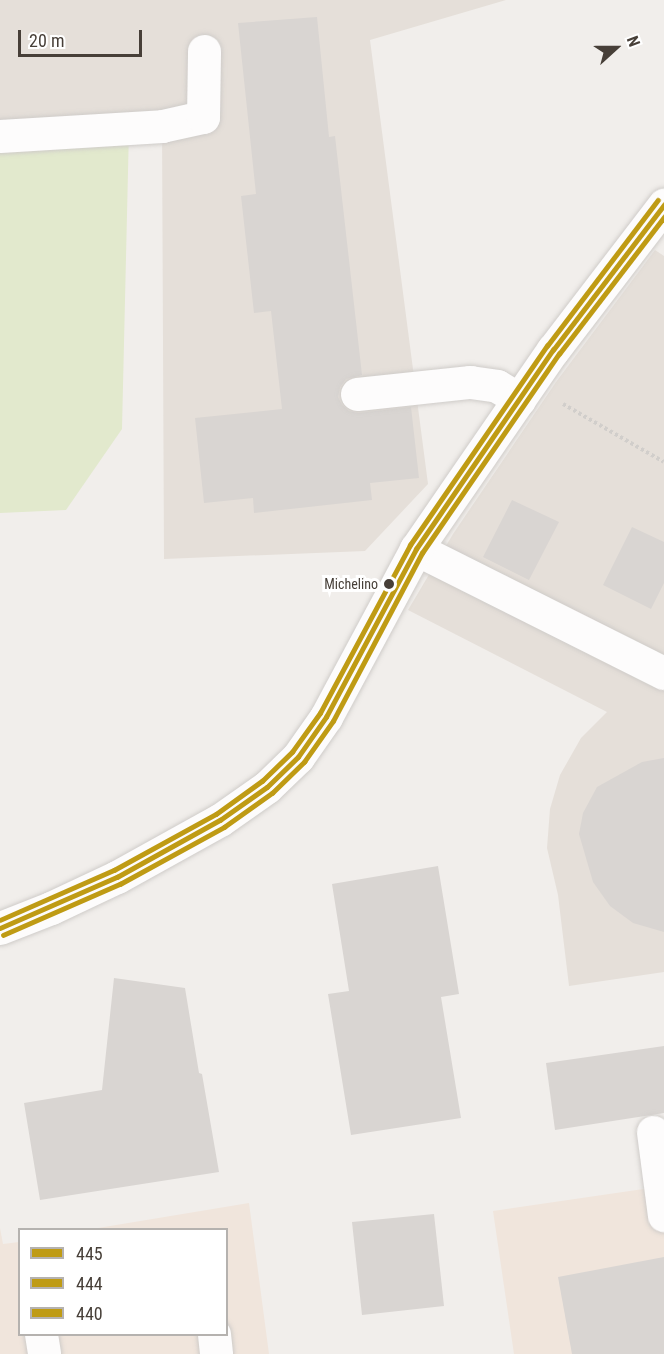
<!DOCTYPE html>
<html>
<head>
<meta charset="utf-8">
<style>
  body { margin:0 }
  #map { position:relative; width:664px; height:1354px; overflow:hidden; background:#f1eeeb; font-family:"Roboto Condensed",sans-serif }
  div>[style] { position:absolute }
  .residential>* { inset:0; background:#e5dfd9 }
  .commercial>* { inset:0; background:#f0e5dc }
  .green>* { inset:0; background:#e2e9cd }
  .building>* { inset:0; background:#d9d5d2 }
  .path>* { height:4px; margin-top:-2px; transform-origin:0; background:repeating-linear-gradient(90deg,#d1cecb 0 3px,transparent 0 6px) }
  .roads { filter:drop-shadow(0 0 2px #cfccc9) drop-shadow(0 0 2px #cfccc9) }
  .minor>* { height:33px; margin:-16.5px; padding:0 16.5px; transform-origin:16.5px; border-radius:16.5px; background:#fdfcfc }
  .bus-1>* { height:4.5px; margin:-2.25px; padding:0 2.25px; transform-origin:2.25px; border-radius:2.25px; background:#bf9b14 }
  .bus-2>* { height:4.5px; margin:-2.25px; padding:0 2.25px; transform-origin:2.25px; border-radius:2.25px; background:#bf9b14 }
  .bus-3>* { height:4.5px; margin:-2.25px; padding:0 2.25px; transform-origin:2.25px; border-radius:2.25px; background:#bf9b14 }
  .dots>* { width:16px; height:16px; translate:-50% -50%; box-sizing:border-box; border:3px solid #fff; border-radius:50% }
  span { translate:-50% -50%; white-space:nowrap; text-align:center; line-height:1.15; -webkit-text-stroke:6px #fff; paint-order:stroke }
  .bus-label { font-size:14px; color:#473f38 }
  .right { translate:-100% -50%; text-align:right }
  .legend { position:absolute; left:18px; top:1228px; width:210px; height:108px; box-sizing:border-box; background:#fff; border:2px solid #b5b2af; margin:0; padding:8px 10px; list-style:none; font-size:18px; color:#473f38 }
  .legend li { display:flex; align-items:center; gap:12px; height:30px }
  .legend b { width:30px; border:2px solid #b5b2af }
  .north { position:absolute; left:586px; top:18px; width:60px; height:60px; -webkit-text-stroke:4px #fff; paint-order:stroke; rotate:69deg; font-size:16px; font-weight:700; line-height:24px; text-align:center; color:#473f38 }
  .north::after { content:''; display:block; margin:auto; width:21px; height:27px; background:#473f38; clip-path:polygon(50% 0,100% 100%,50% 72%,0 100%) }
  .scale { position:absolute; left:18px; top:30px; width:124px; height:27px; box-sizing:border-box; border:3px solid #473f38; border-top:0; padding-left:8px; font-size:18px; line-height:21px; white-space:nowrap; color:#473f38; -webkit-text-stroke:4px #fff; paint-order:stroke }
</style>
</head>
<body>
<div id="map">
  <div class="residential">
    <i style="clip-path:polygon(0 0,506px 0,370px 40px,428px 484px,365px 551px,164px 559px,162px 126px,0 136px)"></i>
    <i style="clip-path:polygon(655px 250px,664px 256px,664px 972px,569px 986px,558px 895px,547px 848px,550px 809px,560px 775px,581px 738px,607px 712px,408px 610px,453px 534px,556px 382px)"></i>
  </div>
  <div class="commercial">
    <i style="clip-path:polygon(664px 1186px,664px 1354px,514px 1354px,493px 1211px)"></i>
    <i style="clip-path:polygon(249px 1203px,269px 1354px,0 1354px,0 1228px,3px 1244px,19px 1242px,20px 1334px,226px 1334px,226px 1230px,92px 1229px)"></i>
  </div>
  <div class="green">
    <i style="clip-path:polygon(129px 129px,122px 429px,66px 510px,0 513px,0 136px)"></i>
  </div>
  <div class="building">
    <i style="clip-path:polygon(317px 17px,329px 137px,335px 136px,362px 375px,346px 379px,340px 387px,338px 397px,342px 405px,349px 411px,358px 413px,411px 407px,419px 478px,370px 483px,372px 500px,254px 513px,253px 498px,204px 503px,195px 418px,282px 409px,271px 311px,254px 313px,241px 196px,256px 194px,238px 23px)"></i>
    <i style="clip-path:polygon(512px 500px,559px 522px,529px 580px,483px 557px)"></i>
    <i style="clip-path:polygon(632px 527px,664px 542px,664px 583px,651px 609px,603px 585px)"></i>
    <i style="clip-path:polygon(664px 758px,664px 932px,633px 923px,610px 906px,593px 882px,579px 834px,583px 813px,597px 787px,642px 762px)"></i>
    <i style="clip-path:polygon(438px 866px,459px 994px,441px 997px,461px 1118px,351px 1135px,328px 994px,349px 991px,332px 884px)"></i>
    <i style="clip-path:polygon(114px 978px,185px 988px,199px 1073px,202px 1074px,219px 1172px,40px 1200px,24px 1103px,102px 1090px)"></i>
    <i style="clip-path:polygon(664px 1046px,664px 1113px,555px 1130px,546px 1063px)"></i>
    <i style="clip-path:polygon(434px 1214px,444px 1306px,362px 1315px,352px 1222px)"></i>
    <i style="clip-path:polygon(664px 1257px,664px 1354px,572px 1354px,558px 1277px)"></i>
  </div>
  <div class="path">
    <i style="left:563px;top:404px;width:116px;rotate:29.9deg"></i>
  </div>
  <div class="roads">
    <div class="minor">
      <i style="left:0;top:136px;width:162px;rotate:-3.5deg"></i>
      <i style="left:162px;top:126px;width:42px;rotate:-12.4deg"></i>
      <i style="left:203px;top:117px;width:66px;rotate:-89.1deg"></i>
      <i style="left:357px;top:394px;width:114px;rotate:-6.1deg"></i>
      <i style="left:470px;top:382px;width:27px;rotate:8deg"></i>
      <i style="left:497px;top:386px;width:26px;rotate:31deg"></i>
      <i style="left:416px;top:549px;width:277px;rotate:26.6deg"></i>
      <i style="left:0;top:928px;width:55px;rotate:-21.4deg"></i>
      <i style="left:51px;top:908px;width:73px;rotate:-25.2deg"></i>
      <i style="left:117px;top:877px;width:118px;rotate:-29deg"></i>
      <i style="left:220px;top:820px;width:57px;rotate:-35.1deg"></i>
      <i style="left:267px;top:787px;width:43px;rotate:-44.1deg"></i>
      <i style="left:298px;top:757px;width:49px;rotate:-55deg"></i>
      <i style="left:326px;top:717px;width:191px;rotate:-61.8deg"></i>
      <i style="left:416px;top:549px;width:242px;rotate:-55.5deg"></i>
      <i style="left:553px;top:350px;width:183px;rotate:-52.6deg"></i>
      <i style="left:653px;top:1132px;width:84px;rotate:82.5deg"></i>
      <i style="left:41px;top:1334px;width:20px;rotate:81deg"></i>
      <i style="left:214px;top:1334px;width:20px;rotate:84deg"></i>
    </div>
  </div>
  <div class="bus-1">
    <i style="left:0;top:928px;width:128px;rotate:-23.6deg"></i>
    <i style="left:117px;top:877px;width:118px;rotate:-29deg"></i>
    <i style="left:220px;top:820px;width:57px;rotate:-35.1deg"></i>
    <i style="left:267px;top:787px;width:43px;rotate:-44.1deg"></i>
    <i style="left:298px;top:757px;width:49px;rotate:-55deg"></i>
    <i style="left:326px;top:717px;width:191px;rotate:-61.8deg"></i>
    <i style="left:416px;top:549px;width:242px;rotate:-55.5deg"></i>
    <i style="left:553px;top:350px;width:183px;rotate:-52.6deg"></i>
  </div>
  <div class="bus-2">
    <i style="left:3px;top:935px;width:128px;rotate:-23.6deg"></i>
    <i style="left:120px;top:884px;width:119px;rotate:-28.7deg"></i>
    <i style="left:224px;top:827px;width:59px;rotate:-35.3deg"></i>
    <i style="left:272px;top:793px;width:45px;rotate:-44.1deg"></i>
    <i style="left:304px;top:762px;width:50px;rotate:-54.7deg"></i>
    <i style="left:333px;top:721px;width:190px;rotate:-62.1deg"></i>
    <i style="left:422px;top:553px;width:242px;rotate:-55.5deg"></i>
    <i style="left:559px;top:354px;width:173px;rotate:-52.5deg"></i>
  </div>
  <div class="bus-3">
    <i style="left:0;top:920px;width:124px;rotate:-23.7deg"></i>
    <i style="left:114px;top:870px;width:116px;rotate:-28.8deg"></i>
    <i style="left:216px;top:814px;width:57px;rotate:-35.7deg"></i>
    <i style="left:262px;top:781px;width:42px;rotate:-44deg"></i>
    <i style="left:292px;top:752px;width:48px;rotate:-54.3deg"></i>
    <i style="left:320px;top:713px;width:191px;rotate:-61.8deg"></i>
    <i style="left:410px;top:545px;width:242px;rotate:-55.5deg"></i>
    <i style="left:547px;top:346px;width:183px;rotate:-52.8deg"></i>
  </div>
  <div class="dots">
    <i style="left:389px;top:584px;background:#473f38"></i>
  </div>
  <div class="bus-label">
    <span class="right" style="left:378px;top:584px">Michelino</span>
  </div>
  <ul class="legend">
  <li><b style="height:8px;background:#bf9b14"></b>445</li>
  <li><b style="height:8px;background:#bf9b14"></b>444</li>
  <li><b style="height:8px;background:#bf9b14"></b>440</li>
  </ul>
  <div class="north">N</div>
  <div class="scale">20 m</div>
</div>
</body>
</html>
